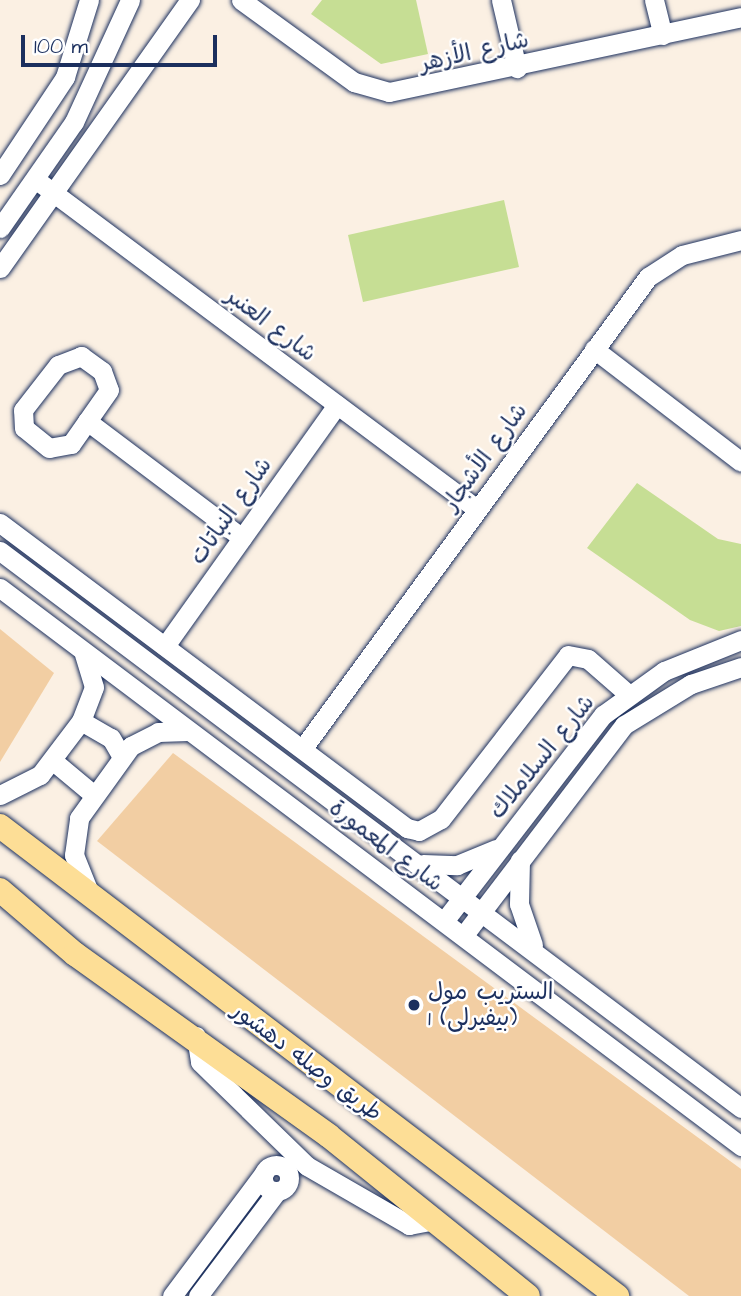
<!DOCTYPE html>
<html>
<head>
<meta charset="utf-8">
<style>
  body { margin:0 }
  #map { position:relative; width:741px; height:1296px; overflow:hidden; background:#fbf0e3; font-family:"Architects Daughter","Playpen Sans Arabic",sans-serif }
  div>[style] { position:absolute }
  .green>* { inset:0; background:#c6de94 }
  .building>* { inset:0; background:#f2cea3 }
  .roads { filter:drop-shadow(0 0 2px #1b2f5e) drop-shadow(0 0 2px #1b2f5e) }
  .minor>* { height:19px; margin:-9.5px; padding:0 9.5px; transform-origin:9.5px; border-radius:9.5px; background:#fff }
  .minor>.ring { margin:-9.5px; padding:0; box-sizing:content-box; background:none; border:19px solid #fff; border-radius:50% }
  .major>* { height:24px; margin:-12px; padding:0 12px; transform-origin:12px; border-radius:12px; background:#fdde96 }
  .dots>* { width:19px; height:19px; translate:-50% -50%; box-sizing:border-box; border:4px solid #fff; border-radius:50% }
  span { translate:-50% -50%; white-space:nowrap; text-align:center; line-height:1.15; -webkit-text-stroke:5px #fff; paint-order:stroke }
  .street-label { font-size:23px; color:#1b2f5e }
  .poi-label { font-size:23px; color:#1b2f5e }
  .left { translate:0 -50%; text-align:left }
  .scale { position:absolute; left:21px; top:35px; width:196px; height:32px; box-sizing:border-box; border:4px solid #1b2f5e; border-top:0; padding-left:9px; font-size:21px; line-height:24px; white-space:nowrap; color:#1b2f5e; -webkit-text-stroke:5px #fff; paint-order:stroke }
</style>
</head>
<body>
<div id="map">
  <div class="green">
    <i style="clip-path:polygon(322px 0,416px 0,428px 54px,381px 64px,311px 14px)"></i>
    <i style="clip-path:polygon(504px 200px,519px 267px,363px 302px,348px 235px)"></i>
    <i style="clip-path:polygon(637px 483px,718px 539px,741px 544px,741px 626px,719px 631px,690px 620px,587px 548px)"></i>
  </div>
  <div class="building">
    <i style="clip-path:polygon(0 629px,54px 673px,0 762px)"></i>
    <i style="clip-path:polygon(173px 753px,741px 1169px,741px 1296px,689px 1296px,97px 841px)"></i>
  </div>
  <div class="roads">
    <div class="minor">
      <i style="left:241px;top:0;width:140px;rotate:36deg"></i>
      <i style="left:354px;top:82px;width:36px;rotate:16deg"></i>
      <i style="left:389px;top:92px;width:360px;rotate:-12deg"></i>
      <i style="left:501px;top:0;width:70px;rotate:76.8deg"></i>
      <i style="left:654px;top:0;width:36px;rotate:76deg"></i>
      <i style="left:0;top:175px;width:118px;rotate:-56.4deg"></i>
      <i style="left:65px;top:77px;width:81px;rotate:-72.7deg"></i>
      <i style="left:35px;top:179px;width:552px;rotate:36.75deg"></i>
      <i style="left:0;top:228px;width:129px;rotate:-55.1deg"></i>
      <i style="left:74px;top:122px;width:134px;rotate:-65.3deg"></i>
      <i style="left:0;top:268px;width:329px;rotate:-54.7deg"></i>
      <i style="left:594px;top:349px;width:185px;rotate:37.5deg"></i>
      <i style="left:81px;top:356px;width:26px;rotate:36deg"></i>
      <i style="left:102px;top:371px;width:20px;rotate:70deg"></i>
      <i style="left:109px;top:390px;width:66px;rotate:125.1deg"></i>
      <i style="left:71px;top:444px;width:22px;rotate:170deg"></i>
      <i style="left:49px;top:448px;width:32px;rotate:-141deg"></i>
      <i style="left:24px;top:428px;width:18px;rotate:-93deg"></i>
      <i style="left:23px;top:410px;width:57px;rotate:-52.1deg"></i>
      <i style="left:58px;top:365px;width:25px;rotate:-21deg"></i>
      <i style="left:87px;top:421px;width:194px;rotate:37deg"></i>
      <i style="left:0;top:523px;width:509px;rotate:36.85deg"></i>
      <i style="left:407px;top:828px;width:12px;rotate:14deg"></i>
      <i style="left:419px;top:831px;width:25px;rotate:-29deg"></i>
      <i style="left:441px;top:819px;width:207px;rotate:-52.2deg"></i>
      <i style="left:568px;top:655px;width:20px;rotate:11deg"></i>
      <i style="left:588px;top:659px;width:53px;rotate:41.2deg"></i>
      <i style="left:0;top:551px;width:927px;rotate:36.93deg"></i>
      <i style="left:0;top:588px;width:928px;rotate:36.98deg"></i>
      <i style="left:165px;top:646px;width:296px;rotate:-54.5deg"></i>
      <i style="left:81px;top:721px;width:34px;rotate:30deg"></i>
      <i style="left:111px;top:738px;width:22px;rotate:60deg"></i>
      <i style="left:303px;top:748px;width:584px;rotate:-53.78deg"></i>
      <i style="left:648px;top:277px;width:40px;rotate:-32.9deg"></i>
      <i style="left:682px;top:255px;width:61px;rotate:-14.3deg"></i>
      <i style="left:52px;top:760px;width:55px;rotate:39.8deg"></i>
      <i style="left:0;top:795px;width:45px;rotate:-26.6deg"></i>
      <i style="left:40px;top:775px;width:68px;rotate:-52.8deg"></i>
      <i style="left:81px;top:721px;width:36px;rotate:-69deg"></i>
      <i style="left:94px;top:687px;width:34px;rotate:-107deg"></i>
      <i style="left:520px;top:860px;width:44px;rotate:91.3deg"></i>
      <i style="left:519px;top:904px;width:43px;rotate:71.1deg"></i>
      <i style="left:423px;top:864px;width:34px;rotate:2deg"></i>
      <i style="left:457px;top:865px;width:42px;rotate:-22.3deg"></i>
      <i style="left:89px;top:892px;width:40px;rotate:-112deg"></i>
      <i style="left:74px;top:855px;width:37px;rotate:-82deg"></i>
      <i style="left:79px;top:818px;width:89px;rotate:-54.2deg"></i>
      <i style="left:131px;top:746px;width:30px;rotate:-27deg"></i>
      <i style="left:158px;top:732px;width:30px;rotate:-2deg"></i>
      <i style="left:445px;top:920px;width:259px;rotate:-52.4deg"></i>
      <i style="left:603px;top:715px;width:75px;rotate:-35.8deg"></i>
      <i style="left:664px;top:671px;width:83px;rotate:-21.9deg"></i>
      <i style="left:464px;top:935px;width:264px;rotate:-52.7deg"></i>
      <i style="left:624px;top:725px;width:79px;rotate:-31.5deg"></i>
      <i style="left:691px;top:684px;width:53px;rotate:-18.8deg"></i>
      <i style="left:196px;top:1036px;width:26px;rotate:81deg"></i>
      <i style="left:200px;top:1062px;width:149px;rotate:44.2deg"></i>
      <i style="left:307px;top:1166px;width:118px;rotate:30deg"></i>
      <i style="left:409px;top:1225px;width:20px;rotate:-11deg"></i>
      <i class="ring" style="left:263px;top:1165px;width:7px;height:7px"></i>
      <i style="left:172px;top:1296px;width:154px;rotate:-53.2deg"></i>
      <i style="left:198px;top:1296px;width:131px;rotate:-53deg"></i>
    </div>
    <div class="major">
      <i style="left:0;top:826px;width:776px;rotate:37.3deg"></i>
      <i style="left:0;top:890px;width:99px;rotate:40.5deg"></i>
      <i style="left:75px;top:954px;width:312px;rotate:35.6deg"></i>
      <i style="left:329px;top:1136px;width:255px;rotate:38.8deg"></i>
    </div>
  </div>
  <div class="dots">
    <i style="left:414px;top:1005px;background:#1b2f5e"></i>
  </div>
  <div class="street-label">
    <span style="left:474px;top:52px;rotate:-13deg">شارع الأزهر</span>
    <span style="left:271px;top:325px;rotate:37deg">شارع العنبر</span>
    <span style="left:485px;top:457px;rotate:-54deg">شارع الأشجار</span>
    <span style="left:231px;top:511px;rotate:-55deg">شارع النباتات</span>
    <span style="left:542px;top:757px;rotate:-51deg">شارع السلاملاك</span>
    <span style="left:386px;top:846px;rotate:37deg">شارع المعمورة</span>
    <span style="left:307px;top:1062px;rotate:37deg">طريق وصله دهشور</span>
  </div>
  <div class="poi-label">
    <span class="left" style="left:428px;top:1005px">الستريب مول<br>1 (بيفيرلى)</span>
  </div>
  <div class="scale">100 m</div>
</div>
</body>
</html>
